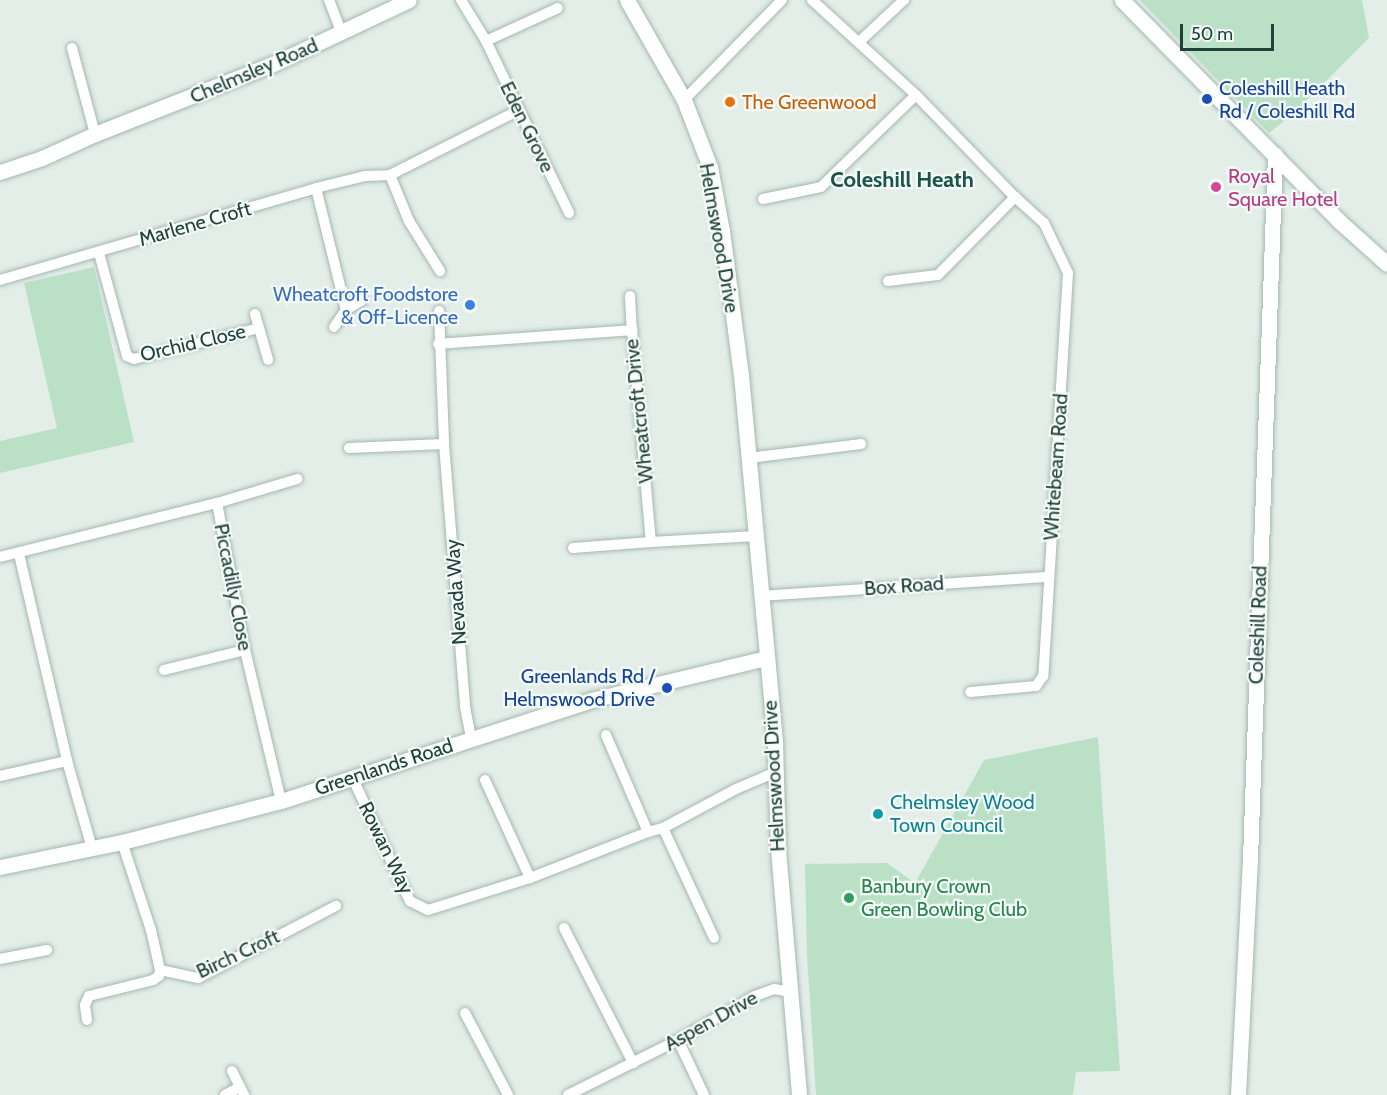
<!DOCTYPE html>
<html>
<head>
<meta charset="utf-8">
<style>
  body { margin:0 }
  #map { position:relative; width:1387px; height:1095px; overflow:hidden; background:#e3eee9; font-family:Cabin,sans-serif }
  div>[style] { position:absolute }
  .green>* { inset:0; background:#bae1c6 }
  .roads { filter:drop-shadow(0 0 2px #a5b7b1) drop-shadow(0 0 2px #a5b7b1) }
  .street>* { height:10px; margin:-5px; padding:0 5px; transform-origin:5px; border-radius:5px; background:#fff }
  .secondary>* { height:15px; margin:-7.5px; padding:0 7.5px; transform-origin:7.5px; border-radius:7.5px; background:#fff }
  .dots>* { width:16px; height:16px; translate:-50% -50%; box-sizing:border-box; border:3px solid #f4faf7; border-radius:50% }
  span { translate:-50% -50%; white-space:nowrap; text-align:center; line-height:1.15; -webkit-text-stroke:4.5px #f4faf7; paint-order:stroke }
  .street-label { font-size:20px; color:#20413a }
  .transit-label { font-size:20px; color:#164399 }
  .left { translate:0 -50%; text-align:left }
  .right { translate:-100% -50%; text-align:right }
  .food-label { font-size:20px; color:#c56008 }
  .hotel-label { font-size:20px; color:#b23c85 }
  .shop-label { font-size:20px; color:#366cbe }
  .culture-label { font-size:20px; color:#0d838f }
  .leisure-label { font-size:20px; color:#27864d }
  .quarter-label { font-size:22px; color:#1a554a; font-weight:700 }
  .scale { position:absolute; left:1180px; top:24px; width:94px; height:27px; box-sizing:border-box; border:3px solid #20413a; border-top:0; padding-left:8px; font-size:18px; line-height:21px; white-space:nowrap; color:#20413a; -webkit-text-stroke:4px #f4faf7; paint-order:stroke }
</style>
</head>
<body>
<div id="map">
  <div class="green">
    <i style="clip-path:polygon(1140px 0,1362px 0,1369px 38px,1295px 112px,1269px 133px)"></i>
    <i style="clip-path:polygon(94px 267px,134px 442px,0 473px,0 441px,57px 428px,24px 283px)"></i>
    <i style="clip-path:polygon(1098px 737px,1120px 1071px,1076px 1072px,1073px 1095px,816px 1095px,807px 956px,805px 864px,887px 863px,915px 883px,984px 760px)"></i>
  </div>
  <div class="roads">
    <div class="street">
      <i style="left:329px;top:0;width:36px;rotate:69deg"></i>
      <i style="left:461px;top:0;width:48px;rotate:58.6deg"></i>
      <i style="left:486px;top:41px;width:191px;rotate:64.2deg"></i>
      <i style="left:812px;top:0;width:141px;rotate:42.4deg"></i>
      <i style="left:916px;top:95px;width:142px;rotate:45.9deg"></i>
      <i style="left:1015px;top:197px;width:39px;rotate:42deg"></i>
      <i style="left:1044px;top:223px;width:55px;rotate:64.4deg"></i>
      <i style="left:1068px;top:273px;width:404px;rotate:93.5deg"></i>
      <i style="left:1043px;top:676px;width:12px;rotate:125deg"></i>
      <i style="left:1036px;top:686px;width:66px;rotate:174.8deg"></i>
      <i style="left:486px;top:41px;width:79px;rotate:-24.6deg"></i>
      <i style="left:859px;top:42px;width:62px;rotate:-43deg"></i>
      <i style="left:72px;top:48px;width:89px;rotate:75deg"></i>
      <i style="left:684px;top:100px;width:140px;rotate:-45.6deg"></i>
      <i style="left:390px;top:175px;width:50px;rotate:67.6deg"></i>
      <i style="left:409px;top:221px;width:59px;rotate:58.2deg"></i>
      <i style="left:316px;top:188px;width:126px;rotate:76.2deg"></i>
      <i style="left:763px;top:199px;width:59px;rotate:-11.7deg"></i>
      <i style="left:821px;top:187px;width:132px;rotate:-44.1deg"></i>
      <i style="left:99px;top:253px;width:107px;rotate:74.8deg"></i>
      <i style="left:127px;top:356px;width:8px;rotate:23deg"></i>
      <i style="left:134px;top:359px;width:129px;rotate:-13.9deg"></i>
      <i style="left:259px;top:328px;width:33px;rotate:74deg"></i>
      <i style="left:0;top:280px;width:329px;rotate:-16.2deg"></i>
      <i style="left:316px;top:188px;width:50px;rotate:-13.8deg"></i>
      <i style="left:365px;top:176px;width:25px;rotate:-2deg"></i>
      <i style="left:390px;top:175px;width:144px;rotate:-26.7deg"></i>
      <i style="left:888px;top:281px;width:50px;rotate:-6.8deg"></i>
      <i style="left:938px;top:275px;width:110px;rotate:-45.4deg"></i>
      <i style="left:630px;top:296px;width:34px;rotate:87deg"></i>
      <i style="left:439px;top:311px;width:133px;rotate:87.8deg"></i>
      <i style="left:444px;top:444px;width:264px;rotate:85.4deg"></i>
      <i style="left:465px;top:707px;width:33px;rotate:79deg"></i>
      <i style="left:255px;top:314px;width:15px;rotate:74deg"></i>
      <i style="left:334px;top:327px;width:21px;rotate:-55deg"></i>
      <i style="left:346px;top:310px;width:19px;rotate:-32deg"></i>
      <i style="left:438px;top:344px;width:195px;rotate:-4.1deg"></i>
      <i style="left:632px;top:330px;width:213px;rotate:84.9deg"></i>
      <i style="left:651px;top:542px;width:105px;rotate:-3.3deg"></i>
      <i style="left:349px;top:448px;width:95px;rotate:-2.4deg"></i>
      <i style="left:749px;top:458px;width:113px;rotate:-7.1deg"></i>
      <i style="left:217px;top:503px;width:84px;rotate:-16.7deg"></i>
      <i style="left:573px;top:548px;width:78px;rotate:-4.4deg"></i>
      <i style="left:19px;top:554px;width:212px;rotate:76.9deg"></i>
      <i style="left:67px;top:761px;width:91px;rotate:74deg"></i>
      <i style="left:0;top:557px;width:224px;rotate:-14deg"></i>
      <i style="left:217px;top:503px;width:150px;rotate:79.2deg"></i>
      <i style="left:245px;top:650px;width:155px;rotate:76.6deg"></i>
      <i style="left:761px;top:596px;width:288px;rotate:-3.8deg"></i>
      <i style="left:164px;top:670px;width:83px;rotate:-13.9deg"></i>
      <i style="left:606px;top:735px;width:106px;rotate:66.6deg"></i>
      <i style="left:0;top:776px;width:69px;rotate:-12.6deg"></i>
      <i style="left:353px;top:779px;width:135px;rotate:65deg"></i>
      <i style="left:410px;top:901px;width:20px;rotate:27deg"></i>
      <i style="left:428px;top:910px;width:107px;rotate:-17.4deg"></i>
      <i style="left:530px;top:878px;width:127px;rotate:-21.3deg"></i>
      <i style="left:648px;top:832px;width:16px;rotate:-15deg"></i>
      <i style="left:663px;top:828px;width:83px;rotate:-28.1deg"></i>
      <i style="left:736px;top:789px;width:43px;rotate:-23deg"></i>
      <i style="left:485px;top:780px;width:108px;rotate:65.3deg"></i>
      <i style="left:663px;top:828px;width:121px;rotate:65.1deg"></i>
      <i style="left:122px;top:842px;width:93px;rotate:71.8deg"></i>
      <i style="left:151px;top:930px;width:41px;rotate:77.3deg"></i>
      <i style="left:160px;top:970px;width:39px;rotate:12deg"></i>
      <i style="left:198px;top:978px;width:156px;rotate:-27.6deg"></i>
      <i style="left:564px;top:928px;width:152px;rotate:62.9deg"></i>
      <i style="left:0;top:959px;width:48px;rotate:-10.8deg"></i>
      <i style="left:465px;top:1013px;width:93px;rotate:62.3deg"></i>
      <i style="left:87px;top:1020px;width:15px;rotate:-98deg"></i>
      <i style="left:85px;top:1005px;width:10px;rotate:-66deg"></i>
      <i style="left:89px;top:996px;width:66px;rotate:-14deg"></i>
      <i style="left:153px;top:980px;width:7px;rotate:-34deg"></i>
      <i style="left:159px;top:976px;width:6px;rotate:-81deg"></i>
      <i style="left:678px;top:1040px;width:61px;rotate:64.7deg"></i>
      <i style="left:232px;top:1071px;width:27px;rotate:63deg"></i>
      <i style="left:225px;top:1095px;width:17px;rotate:-28deg"></i>
      <i style="left:568px;top:1095px;width:123px;rotate:-26.6deg"></i>
      <i style="left:678px;top:1040px;width:89px;rotate:-29.7deg"></i>
      <i style="left:755px;top:996px;width:20px;rotate:-20deg"></i>
      <i style="left:774px;top:989px;width:17px;rotate:10deg"></i>
    </div>
    <div class="secondary">
      <i style="left:627px;top:0;width:115px;rotate:60.3deg"></i>
      <i style="left:684px;top:100px;width:72px;rotate:68.8deg"></i>
      <i style="left:710px;top:167px;width:65px;rotate:79.4deg"></i>
      <i style="left:722px;top:231px;width:145px;rotate:82.5deg"></i>
      <i style="left:741px;top:375px;width:371px;rotate:84.7deg"></i>
      <i style="left:775px;top:744px;width:105px;rotate:88.4deg"></i>
      <i style="left:778px;top:849px;width:247px;rotate:85.1deg"></i>
      <i style="left:1122px;top:0;width:310px;rotate:45.5deg"></i>
      <i style="left:1339px;top:221px;width:64px;rotate:41.9deg"></i>
      <i style="left:0;top:172px;width:44px;rotate:-18.4deg"></i>
      <i style="left:42px;top:158px;width:58px;rotate:-24.4deg"></i>
      <i style="left:95px;top:134px;width:191px;rotate:-21.5deg"></i>
      <i style="left:273px;top:64px;width:150px;rotate:-25.2deg"></i>
      <i style="left:0;top:867px;width:125px;rotate:-11.6deg"></i>
      <i style="left:122px;top:842px;width:164px;rotate:-14.5deg"></i>
      <i style="left:281px;top:801px;width:326px;rotate:-18deg"></i>
      <i style="left:591px;top:700px;width:180px;rotate:-13.5deg"></i>
      <i style="left:1238px;top:1095px;width:236px;rotate:-87.1deg"></i>
      <i style="left:1250px;top:859px;width:705px;rotate:-87.97deg"></i>
    </div>
  </div>
  <div class="dots">
    <i style="left:1207px;top:99px;background:#1a4fb4"></i>
    <i style="left:730px;top:102px;background:#e8710a"></i>
    <i style="left:1216px;top:187px;background:#d1479c"></i>
    <i style="left:470px;top:305px;background:#3f7fe0"></i>
    <i style="left:667px;top:688px;background:#1a4fb4"></i>
    <i style="left:878px;top:814px;background:#0f9aa8"></i>
    <i style="left:849px;top:898px;background:#2e9e5b"></i>
  </div>
  <div class="street-label">
    <span style="left:254px;top:71px;rotate:-23deg">Chelmsley Road</span>
    <span style="left:527px;top:127px;rotate:64deg">Eden Grove</span>
    <span style="left:195px;top:224px;rotate:-16deg">Marlene Croft</span>
    <span style="left:719px;top:238px;rotate:80deg">Helmswood Drive</span>
    <span style="left:193px;top:343px;rotate:-13deg">Orchid Close</span>
    <span style="left:639px;top:411px;rotate:-96deg">Wheatcroft Drive</span>
    <span style="left:1056px;top:467px;rotate:-86deg">Whitebeam Road</span>
    <span style="left:904px;top:586px;rotate:-4deg">Box Road</span>
    <span style="left:233px;top:587px;rotate:79deg">Piccadilly Close</span>
    <span style="left:456px;top:592px;rotate:-94deg">Nevada Way</span>
    <span style="left:1258px;top:625px;rotate:-88deg">Coleshill Road</span>
    <span style="left:384px;top:767px;rotate:-18deg">Greenlands Road</span>
    <span style="left:774px;top:776px;rotate:-93deg">Helmswood Drive</span>
    <span style="left:386px;top:848px;rotate:64deg">Rowan Way</span>
    <span style="left:238px;top:954px;rotate:-25deg">Birch Croft</span>
    <span style="left:711px;top:1021px;rotate:-29deg">Aspen Drive</span>
  </div>
  <div class="transit-label">
    <span class="left" style="left:1219px;top:100px">Coleshill Heath<br>Rd / Coleshill Rd</span>
    <span class="right" style="left:655px;top:688px">Greenlands Rd /<br>Helmswood Drive</span>
  </div>
  <div class="food-label">
    <span class="left" style="left:742px;top:102px">The Greenwood</span>
  </div>
  <div class="hotel-label">
    <span class="left" style="left:1228px;top:188px">Royal<br>Square Hotel</span>
  </div>
  <div class="shop-label">
    <span class="right" style="left:458px;top:306px">Wheatcroft Foodstore<br>&amp; Off-Licence</span>
  </div>
  <div class="culture-label">
    <span class="left" style="left:890px;top:814px">Chelmsley Wood<br>Town Council</span>
  </div>
  <div class="leisure-label">
    <span class="left" style="left:861px;top:898px">Banbury Crown<br>Green Bowling Club</span>
  </div>
  <div class="quarter-label">
    <span style="left:902px;top:180px">Coleshill Heath</span>
  </div>
  <div class="scale">50 m</div>
</div>
</body>
</html>
